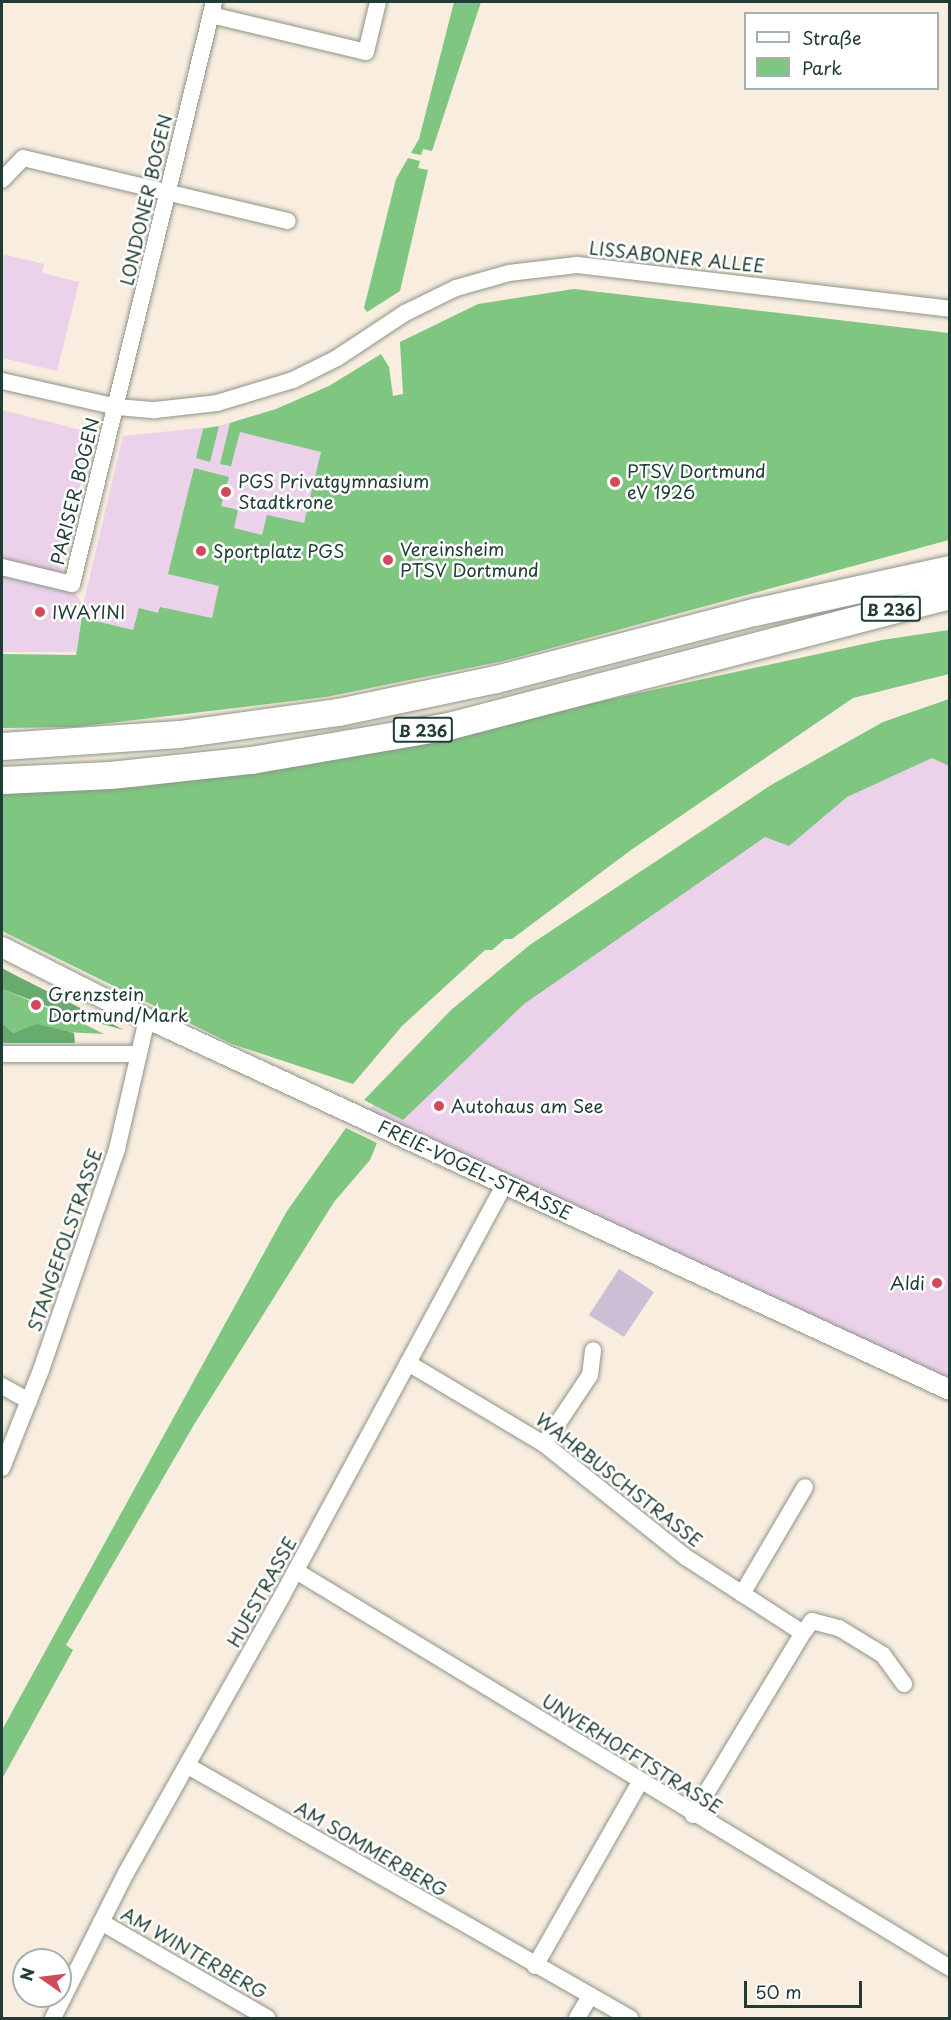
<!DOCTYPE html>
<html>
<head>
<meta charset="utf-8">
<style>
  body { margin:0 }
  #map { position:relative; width:951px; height:2020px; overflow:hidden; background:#f8edde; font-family:"Playpen Sans",sans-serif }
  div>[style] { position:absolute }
  .built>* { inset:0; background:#ecd1ea }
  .industrial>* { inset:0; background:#cbbfd5 }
  .green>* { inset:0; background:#7fc681 }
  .forest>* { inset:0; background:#67ab6f }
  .roads { filter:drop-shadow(0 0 2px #8c9589) drop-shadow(0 0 2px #8c9589) }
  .minor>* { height:16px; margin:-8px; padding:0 8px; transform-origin:8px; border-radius:8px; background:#fff }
  .tertiary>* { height:20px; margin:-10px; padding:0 10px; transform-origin:10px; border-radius:10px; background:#fff }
  .trunk>* { height:27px; margin:-13.5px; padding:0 13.5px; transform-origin:13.5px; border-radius:13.5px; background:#fff }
  .dots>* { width:16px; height:16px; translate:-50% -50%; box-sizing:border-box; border:3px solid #fff; border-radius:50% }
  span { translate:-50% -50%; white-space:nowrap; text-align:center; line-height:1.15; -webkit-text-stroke:5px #fff; paint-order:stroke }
  .shield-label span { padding:2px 4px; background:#fff; border:2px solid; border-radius:4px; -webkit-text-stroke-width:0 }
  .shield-label { font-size:16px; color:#1f3d34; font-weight:700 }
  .street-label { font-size:18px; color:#1f3d34 }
  .poi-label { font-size:18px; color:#1f3d34 }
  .left { translate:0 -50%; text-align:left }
  .right { translate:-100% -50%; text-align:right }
  .frame { position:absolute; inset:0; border:3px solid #1f3d34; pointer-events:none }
  .legend { position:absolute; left:744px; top:12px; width:195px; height:78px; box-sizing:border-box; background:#fff; border:2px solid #a5b1ae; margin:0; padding:8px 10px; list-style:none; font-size:18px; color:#1f3d34 }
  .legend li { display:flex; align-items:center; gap:12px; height:30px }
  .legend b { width:30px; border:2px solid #a5b1ae }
  .north { position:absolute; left:12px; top:1948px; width:60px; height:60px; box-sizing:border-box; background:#fff; border:2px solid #a5b1ae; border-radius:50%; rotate:284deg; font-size:16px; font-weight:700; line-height:24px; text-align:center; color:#1f3d34 }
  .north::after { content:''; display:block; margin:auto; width:21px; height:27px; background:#d1495b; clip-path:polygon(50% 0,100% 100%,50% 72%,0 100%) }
  .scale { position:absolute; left:744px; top:1981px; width:118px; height:27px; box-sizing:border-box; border:3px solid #1f3d34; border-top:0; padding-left:8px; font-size:18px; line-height:21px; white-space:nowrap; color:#1f3d34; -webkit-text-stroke:4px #fff; paint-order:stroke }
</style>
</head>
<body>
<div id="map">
  <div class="built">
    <i style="clip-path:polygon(2px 254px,44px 264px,42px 273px,79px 282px,57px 371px,2px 358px)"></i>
    <i style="clip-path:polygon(329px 386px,335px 608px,86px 645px,89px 611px,83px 609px,76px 652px,2px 652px,2px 410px,93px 433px,60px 567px,83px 605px,123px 436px,219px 426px,276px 409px)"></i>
    <i style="clip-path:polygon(949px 699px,949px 1388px,365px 1114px,484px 997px)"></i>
  </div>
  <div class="industrial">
    <i style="clip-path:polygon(619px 1269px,654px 1292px,624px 1337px,589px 1315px)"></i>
  </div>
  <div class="green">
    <i style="clip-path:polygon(454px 2px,481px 2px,432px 151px,423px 149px,421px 155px,411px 153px,419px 139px)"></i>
    <i style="clip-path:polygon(408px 158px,420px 161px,418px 168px,428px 170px,400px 291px,367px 312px,364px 308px,396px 179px)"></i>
    <i style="clip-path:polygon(574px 289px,949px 333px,949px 540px,503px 661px,326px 697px,76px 727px,2px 728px,2px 654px,76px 655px,83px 609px,89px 611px,87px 619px,133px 630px,139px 608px,158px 613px,160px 607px,212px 618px,219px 586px,168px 574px,194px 468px,229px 477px,221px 506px,238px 510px,234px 528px,262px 535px,267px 515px,304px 523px,321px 452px,240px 432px,231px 466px,220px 464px,230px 423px,276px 409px,329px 386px,381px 354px,389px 367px,393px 396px,403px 394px,400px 342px,478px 304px)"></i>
    <i style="clip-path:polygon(219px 426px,210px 462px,196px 458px,203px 429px)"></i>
    <i style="clip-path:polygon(949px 630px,949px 674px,853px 698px,631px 850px,512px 939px,505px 939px,492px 950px,485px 950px,402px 1026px,353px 1084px,232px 1044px,2px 931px,2px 794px,139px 787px,313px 764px,882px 640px)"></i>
    <i style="clip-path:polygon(949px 699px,949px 766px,932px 758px,847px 797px,789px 846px,765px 837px,524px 1004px,403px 1120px,364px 1100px,451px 1010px,531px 944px,771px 785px,883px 722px)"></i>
    <i style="clip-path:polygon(2px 989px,72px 1018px,104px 1034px,65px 1032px,37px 1025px,13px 1033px,2px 1023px)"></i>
    <i style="clip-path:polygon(346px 1128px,377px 1143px,370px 1160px,334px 1202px,195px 1423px,66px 1645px,73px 1650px,2px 1779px,2px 1730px,287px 1211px)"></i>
  </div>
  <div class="forest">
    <i style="clip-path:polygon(2px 968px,13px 974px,124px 1030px,73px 1016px,2px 989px)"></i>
    <i style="clip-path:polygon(2px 1023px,13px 1033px,37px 1024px,74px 1033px,75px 1043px,2px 1043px)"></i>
  </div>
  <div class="roads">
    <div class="minor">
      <i style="left:211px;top:15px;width:159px;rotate:13.4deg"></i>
      <i style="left:366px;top:52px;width:51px;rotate:-76.5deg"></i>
      <i style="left:2px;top:180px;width:30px;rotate:-46deg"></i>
      <i style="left:23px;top:158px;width:272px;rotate:13.4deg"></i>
      <i style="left:2px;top:381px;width:118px;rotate:12.7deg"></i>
      <i style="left:117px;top:407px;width:38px;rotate:5deg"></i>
      <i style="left:155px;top:410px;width:62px;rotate:-6.4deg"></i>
      <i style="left:217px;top:403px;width:79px;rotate:-16.8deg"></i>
      <i style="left:293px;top:380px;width:49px;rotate:-26.6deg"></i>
      <i style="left:337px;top:358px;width:82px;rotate:-33.5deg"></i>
      <i style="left:405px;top:313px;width:57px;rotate:-26.1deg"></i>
      <i style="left:456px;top:288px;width:55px;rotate:-15.8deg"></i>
      <i style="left:509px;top:273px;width:68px;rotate:-6.7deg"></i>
      <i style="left:577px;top:265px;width:376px;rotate:6.7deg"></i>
      <i style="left:2px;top:567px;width:72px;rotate:13.7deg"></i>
      <i style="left:72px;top:584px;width:599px;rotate:-76.29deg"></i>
      <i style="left:2px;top:1054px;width:135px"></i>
      <i style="left:408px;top:1363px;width:158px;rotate:30.8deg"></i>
      <i style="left:544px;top:1444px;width:183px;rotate:38.6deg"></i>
      <i style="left:687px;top:1558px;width:138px;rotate:32.9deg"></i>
      <i style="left:803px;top:1633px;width:15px;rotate:-53deg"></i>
      <i style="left:812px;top:1621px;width:28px;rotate:15deg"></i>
      <i style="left:839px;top:1628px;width:52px;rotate:31.5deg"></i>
      <i style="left:883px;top:1655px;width:36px;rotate:54deg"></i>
      <i style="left:2px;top:1386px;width:31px;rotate:29deg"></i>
      <i style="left:544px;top:1444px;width:83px;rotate:-56.3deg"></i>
      <i style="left:590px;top:1375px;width:25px;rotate:-83deg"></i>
      <i style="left:2px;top:1468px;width:105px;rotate:-68.3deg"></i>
      <i style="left:41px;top:1370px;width:234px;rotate:-71deg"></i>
      <i style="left:117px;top:1149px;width:133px;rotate:-77deg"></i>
      <i style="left:296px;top:1571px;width:765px;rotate:31.26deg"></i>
      <i style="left:742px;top:1594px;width:124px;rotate:-59.5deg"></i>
      <i style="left:188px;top:1766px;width:509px;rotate:29.69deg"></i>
      <i style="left:693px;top:1815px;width:213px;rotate:-58.9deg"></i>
      <i style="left:101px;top:1922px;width:192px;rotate:30deg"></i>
      <i style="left:535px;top:1966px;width:212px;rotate:-60.3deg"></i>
      <i style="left:53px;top:2018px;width:162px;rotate:-63.3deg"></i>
      <i style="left:126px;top:1873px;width:318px;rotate:-60.6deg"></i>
      <i style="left:282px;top:1596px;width:468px;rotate:-61.6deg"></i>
      <i style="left:577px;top:2018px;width:26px;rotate:-59deg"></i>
    </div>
    <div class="tertiary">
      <i style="left:2px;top:947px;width:118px;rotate:26.8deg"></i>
      <i style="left:107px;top:1000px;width:929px;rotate:24.83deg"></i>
    </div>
    <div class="trunk">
      <i style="left:2px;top:746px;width:177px;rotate:-3.9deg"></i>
      <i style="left:179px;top:734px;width:161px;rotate:-7.9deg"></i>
      <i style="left:338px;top:712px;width:161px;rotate:-11.8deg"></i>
      <i style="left:496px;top:679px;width:267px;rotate:-14.6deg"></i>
      <i style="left:754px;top:612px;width:201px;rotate:-12.4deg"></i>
      <i style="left:2px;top:780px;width:108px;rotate:-2.7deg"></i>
      <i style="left:110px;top:775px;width:142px;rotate:-6.1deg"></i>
      <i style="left:251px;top:760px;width:200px;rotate:-9.8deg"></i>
      <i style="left:448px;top:726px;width:519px;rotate:-14.63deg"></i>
    </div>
  </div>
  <div class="dots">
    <i style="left:615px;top:482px;background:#d1495b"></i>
    <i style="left:226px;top:492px;background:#d1495b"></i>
    <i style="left:201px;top:551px;background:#d1495b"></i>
    <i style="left:388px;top:560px;background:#d1495b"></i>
    <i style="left:40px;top:612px;background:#d1495b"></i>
    <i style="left:36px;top:1005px;background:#d1495b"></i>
    <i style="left:439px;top:1106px;background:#d1495b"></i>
    <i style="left:937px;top:1283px;background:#d1495b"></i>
  </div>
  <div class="shield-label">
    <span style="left:891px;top:609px">B 236</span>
    <span style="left:423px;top:730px">B 236</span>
  </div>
  <div class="street-label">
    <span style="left:146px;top:200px;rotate:-77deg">LONDONER BOGEN</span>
    <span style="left:677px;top:257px;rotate:6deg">LISSABONER ALLEE</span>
    <span style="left:75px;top:491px;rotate:-76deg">PARISER BOGEN</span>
    <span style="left:475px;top:1170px;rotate:25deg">FREIE-VOGEL-STRASSE</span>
    <span style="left:65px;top:1240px;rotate:-71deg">STANGEFOLSTRASSE</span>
    <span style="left:619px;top:1480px;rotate:38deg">WAHRBUSCHSTRASSE</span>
    <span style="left:262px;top:1592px;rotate:-61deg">HUESTRASSE</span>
    <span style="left:632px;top:1754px;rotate:32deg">UNVERHOFFTSTRASSE</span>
    <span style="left:371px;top:1849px;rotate:30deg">AM SOMMERBERG</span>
    <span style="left:194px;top:1953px;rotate:30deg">AM WINTERBERG</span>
  </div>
  <div class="poi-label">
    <span class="left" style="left:627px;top:482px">PTSV Dortmund<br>eV 1926</span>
    <span class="left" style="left:238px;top:492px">PGS Privatgymnasium<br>Stadtkrone</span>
    <span class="left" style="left:400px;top:560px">Vereinsheim<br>PTSV Dortmund</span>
    <span class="left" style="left:213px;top:551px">Sportplatz PGS</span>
    <span class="left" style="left:52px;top:612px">IWAYINI</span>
    <span class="left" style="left:48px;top:1005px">Grenzstein<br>Dortmund/Mark</span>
    <span class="left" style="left:451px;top:1106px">Autohaus am See</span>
    <span class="right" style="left:925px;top:1283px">Aldi</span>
  </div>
  <div class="frame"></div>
  <ul class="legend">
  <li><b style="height:8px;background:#fff"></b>Straße</li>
  <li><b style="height:16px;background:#7fc681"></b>Park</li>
  </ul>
  <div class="north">N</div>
  <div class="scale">50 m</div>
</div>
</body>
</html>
